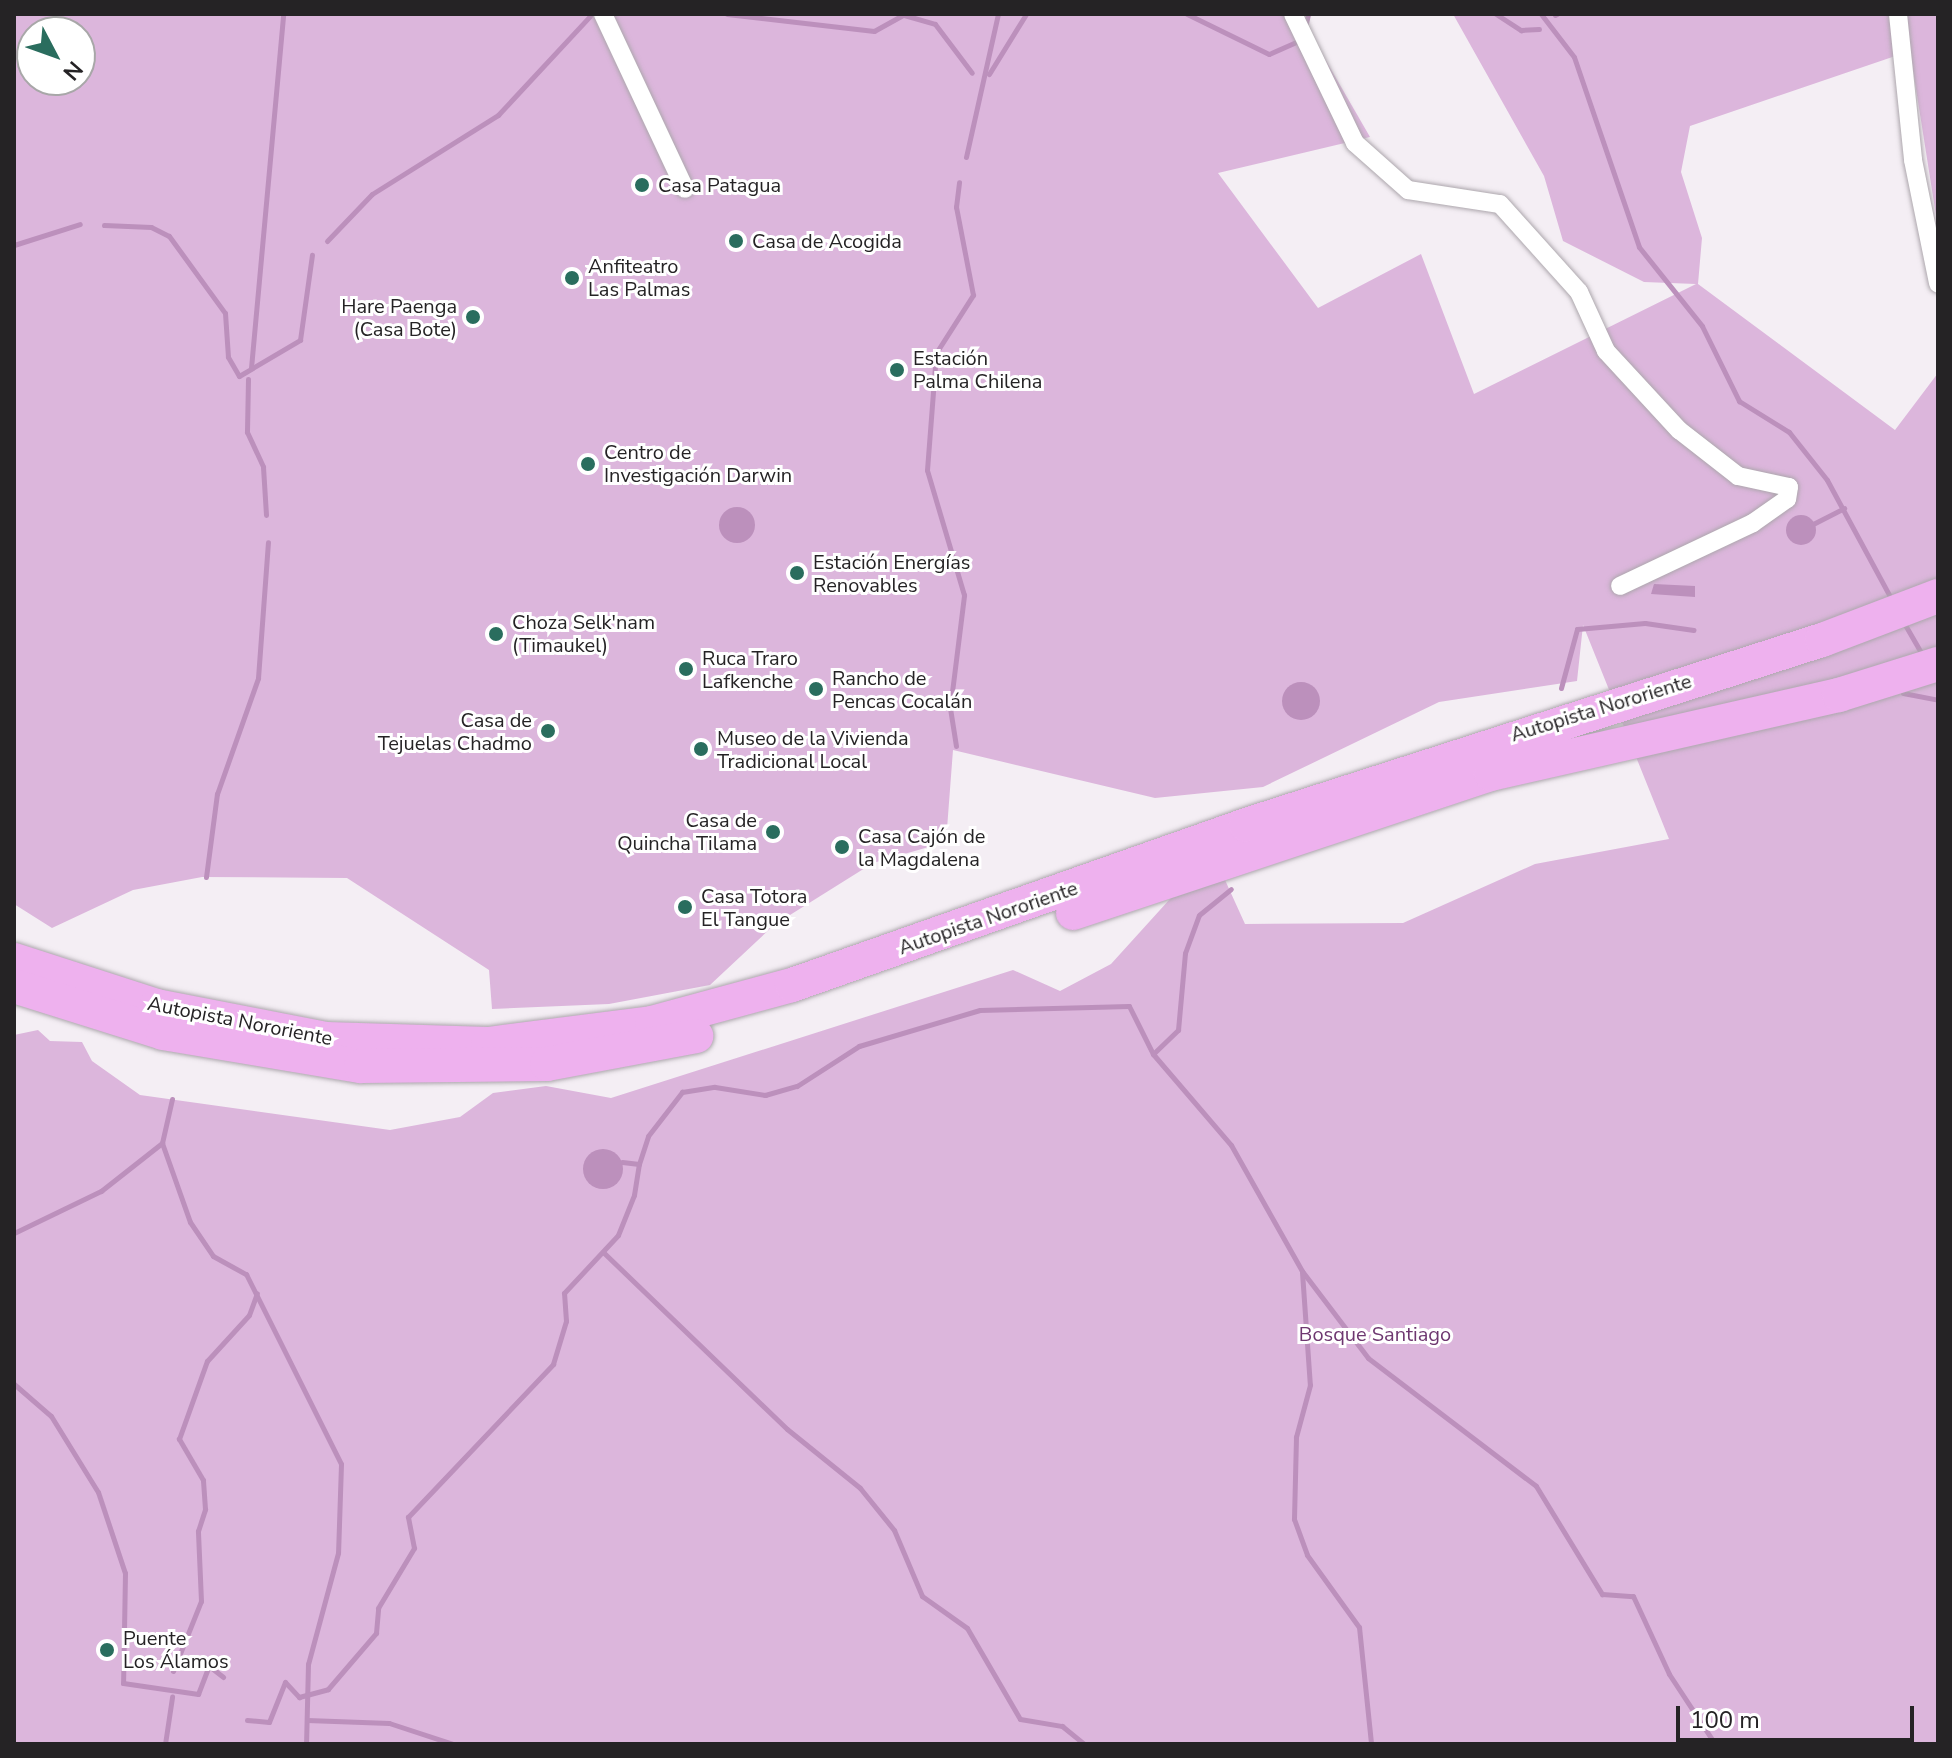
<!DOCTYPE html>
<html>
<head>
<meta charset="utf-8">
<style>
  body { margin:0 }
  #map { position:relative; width:1952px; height:1758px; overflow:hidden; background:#f4eef4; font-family:"Nunito Sans",sans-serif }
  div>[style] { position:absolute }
  .green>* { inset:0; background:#dcb6dc }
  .water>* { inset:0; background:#bc90bc }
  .round { border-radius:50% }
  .stream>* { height:5px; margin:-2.5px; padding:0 2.5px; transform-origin:2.5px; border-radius:2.5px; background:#bc90bc }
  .roads { filter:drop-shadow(0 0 2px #ada7ad) drop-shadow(0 0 2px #ada7ad) }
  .minor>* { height:18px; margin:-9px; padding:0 9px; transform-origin:9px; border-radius:9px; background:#fff }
  .motorway>* { height:34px; margin:-17px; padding:0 17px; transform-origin:17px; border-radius:17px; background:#eeb1ee }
  .dots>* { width:22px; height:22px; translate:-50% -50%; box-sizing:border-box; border:4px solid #fff; border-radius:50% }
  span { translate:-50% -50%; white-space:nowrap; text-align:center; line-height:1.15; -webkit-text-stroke:6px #fff; paint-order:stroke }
  .poi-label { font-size:20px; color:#252325 }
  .left { translate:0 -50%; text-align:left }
  .right { translate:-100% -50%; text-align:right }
  .street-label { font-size:20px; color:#252325 }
  .park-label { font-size:20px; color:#6e3770 }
  .frame { position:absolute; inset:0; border:16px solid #252325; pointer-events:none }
  .north { position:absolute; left:16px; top:16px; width:80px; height:80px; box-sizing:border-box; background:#fff; border:2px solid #a8a7a8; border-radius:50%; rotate:131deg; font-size:22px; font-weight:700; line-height:32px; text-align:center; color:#252325 }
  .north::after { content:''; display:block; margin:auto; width:28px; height:36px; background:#2a6d5e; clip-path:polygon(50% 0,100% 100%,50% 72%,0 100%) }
  .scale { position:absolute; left:1676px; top:1706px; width:238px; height:36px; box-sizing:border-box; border:4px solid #252325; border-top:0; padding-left:10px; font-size:24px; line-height:28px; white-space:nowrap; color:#252325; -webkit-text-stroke:6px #fff; paint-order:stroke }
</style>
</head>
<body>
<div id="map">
  <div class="green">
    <i style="clip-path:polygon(evenodd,14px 14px,1299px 14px,1370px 137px,1218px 173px,1318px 308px,1421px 254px,1474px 394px,1696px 284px,1644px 282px,1563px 241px,1544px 176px,1453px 14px,1938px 14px,1938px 228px,1910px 51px,1690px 126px,1681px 172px,1702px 238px,1698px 284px,1895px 430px,1938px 373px,1938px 1744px,14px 1744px,14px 1035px,38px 1030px,50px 1041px,82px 1042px,92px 1061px,140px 1095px,390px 1130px,460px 1117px,493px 1093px,546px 1086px,611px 1098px,1013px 970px,1060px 991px,1111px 964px,1179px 889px,1225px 880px,1245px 924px,1403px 923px,1535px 864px,1669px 839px,1583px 625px,1577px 681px,1439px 702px,1263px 787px,1155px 798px,953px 750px,946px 842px,873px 863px,774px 925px,710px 985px,609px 1004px,492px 1009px,489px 970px,347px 878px,202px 877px,133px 890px,52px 928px,14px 904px,14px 14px,32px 32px,80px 32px,80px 80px,32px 80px,32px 32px)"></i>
  </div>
  <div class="water">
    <i class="round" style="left:719px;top:507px;width:36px;height:36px"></i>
    <i class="round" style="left:1786px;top:515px;width:30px;height:30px"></i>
    <i style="clip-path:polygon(1654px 584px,1695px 586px,1695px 597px,1651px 594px)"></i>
    <i class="round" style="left:1282px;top:682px;width:38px;height:38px"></i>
    <i class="round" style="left:583px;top:1149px;width:40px;height:40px"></i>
  </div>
  <div class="stream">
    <i style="left:727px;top:14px;width:148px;rotate:6.6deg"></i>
    <i style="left:874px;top:31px;width:35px;rotate:-29deg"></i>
    <i style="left:1187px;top:14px;width:91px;rotate:26deg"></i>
    <i style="left:1269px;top:54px;width:34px;rotate:-24deg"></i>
    <i style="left:1496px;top:14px;width:30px;rotate:33deg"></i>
    <i style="left:1521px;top:30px;width:18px;rotate:-3deg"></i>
    <i style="left:1541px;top:14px;width:54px;rotate:52.5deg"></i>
    <i style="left:1574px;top:57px;width:201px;rotate:71.1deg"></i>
    <i style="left:1639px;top:247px;width:101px;rotate:51.4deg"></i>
    <i style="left:1702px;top:326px;width:84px;rotate:63.7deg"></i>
    <i style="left:1739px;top:401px;width:59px;rotate:31.8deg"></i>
    <i style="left:1789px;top:432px;width:61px;rotate:51.6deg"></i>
    <i style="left:1827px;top:480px;width:136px;rotate:61.6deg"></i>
    <i style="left:904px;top:15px;width:32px;rotate:16deg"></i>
    <i style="left:935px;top:24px;width:61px;rotate:52.9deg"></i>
    <i style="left:1555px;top:15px;width:2px;rotate:-27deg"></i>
    <i style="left:1306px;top:23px;width:9px;rotate:-77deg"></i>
    <i style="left:989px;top:74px;width:70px;rotate:-58.3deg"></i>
    <i style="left:966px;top:157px;width:147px;rotate:-77.4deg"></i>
    <i style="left:104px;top:225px;width:47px;rotate:2.4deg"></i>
    <i style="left:151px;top:227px;width:20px;rotate:27deg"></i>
    <i style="left:169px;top:236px;width:95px;rotate:54deg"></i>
    <i style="left:225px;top:313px;width:44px;rotate:86.1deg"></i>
    <i style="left:228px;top:357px;width:22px;rotate:60deg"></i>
    <i style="left:239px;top:376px;width:71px;rotate:-30.5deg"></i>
    <i style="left:300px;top:340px;width:86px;rotate:-82deg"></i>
    <i style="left:327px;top:241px;width:65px;rotate:-46.2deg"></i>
    <i style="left:372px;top:194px;width:149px;rotate:-32.1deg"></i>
    <i style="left:498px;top:115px;width:135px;rotate:-47.1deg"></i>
    <i style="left:14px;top:245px;width:69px;rotate:-17.7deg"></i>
    <i style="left:251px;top:368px;width:355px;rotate:-84.8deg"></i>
    <i style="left:248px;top:379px;width:53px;rotate:91.1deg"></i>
    <i style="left:247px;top:432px;width:38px;rotate:65deg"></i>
    <i style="left:263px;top:467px;width:48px;rotate:86.4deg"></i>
    <i style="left:1813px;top:524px;width:35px;rotate:-27deg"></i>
    <i style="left:1904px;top:623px;width:38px;rotate:60deg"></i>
    <i style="left:1561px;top:688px;width:61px;rotate:-74.8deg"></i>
    <i style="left:1577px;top:629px;width:68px;rotate:-5deg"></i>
    <i style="left:1645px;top:623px;width:49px;rotate:8.1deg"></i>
    <i style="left:1903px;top:693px;width:36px;rotate:11deg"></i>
    <i style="left:956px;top:746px;width:38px;rotate:-99deg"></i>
    <i style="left:950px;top:708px;width:114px;rotate:-82.9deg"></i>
    <i style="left:964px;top:595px;width:130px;rotate:-106.5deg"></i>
    <i style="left:927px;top:470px;width:117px;rotate:-85.6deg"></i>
    <i style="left:936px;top:353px;width:69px;rotate:-57.5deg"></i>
    <i style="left:973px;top:295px;width:90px;rotate:-100.9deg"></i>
    <i style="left:956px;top:207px;width:25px;rotate:-83deg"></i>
    <i style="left:206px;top:877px;width:84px;rotate:-82.5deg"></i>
    <i style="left:217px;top:794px;width:123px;rotate:-70.5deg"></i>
    <i style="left:258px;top:678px;width:136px;rotate:-85.8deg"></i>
    <i style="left:1153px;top:1054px;width:120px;rotate:49.4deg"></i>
    <i style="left:1231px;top:1145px;width:145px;rotate:60.6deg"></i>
    <i style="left:1302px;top:1271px;width:109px;rotate:52.8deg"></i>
    <i style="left:1368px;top:1358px;width:211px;rotate:37.3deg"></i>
    <i style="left:1536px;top:1486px;width:127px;rotate:58.6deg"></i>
    <i style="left:1602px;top:1594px;width:31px;rotate:4deg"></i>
    <i style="left:1633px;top:1596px;width:86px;rotate:65.2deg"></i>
    <i style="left:1669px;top:1674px;width:84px;rotate:56.7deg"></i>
    <i style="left:1153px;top:1054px;width:35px;rotate:-44deg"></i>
    <i style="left:1178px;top:1030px;width:77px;rotate:-84.8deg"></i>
    <i style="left:1185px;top:953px;width:40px;rotate:-69.8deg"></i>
    <i style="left:1199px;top:915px;width:41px;rotate:-39.1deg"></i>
    <i style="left:172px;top:1099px;width:45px;rotate:102.8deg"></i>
    <i style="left:162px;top:1143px;width:84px;rotate:70.5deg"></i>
    <i style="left:190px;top:1222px;width:41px;rotate:55.9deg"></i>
    <i style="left:213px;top:1256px;width:38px;rotate:29deg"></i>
    <i style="left:246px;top:1274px;width:212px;rotate:63.4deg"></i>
    <i style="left:341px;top:1464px;width:89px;rotate:91.9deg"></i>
    <i style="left:338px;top:1553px;width:115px;rotate:105.1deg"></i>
    <i style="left:308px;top:1664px;width:80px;rotate:91.4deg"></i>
    <i style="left:639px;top:1164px;width:29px;rotate:-72deg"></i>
    <i style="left:648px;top:1136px;width:56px;rotate:-52.3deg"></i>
    <i style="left:682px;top:1092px;width:33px;rotate:-9deg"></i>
    <i style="left:715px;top:1087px;width:51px;rotate:9.1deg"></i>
    <i style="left:765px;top:1095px;width:33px;rotate:-16deg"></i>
    <i style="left:797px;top:1086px;width:74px;rotate:-32.8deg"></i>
    <i style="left:859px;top:1046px;width:126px;rotate:-16.6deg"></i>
    <i style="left:980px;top:1010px;width:149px;rotate:-1.5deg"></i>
    <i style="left:1129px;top:1006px;width:54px;rotate:63.4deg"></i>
    <i style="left:14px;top:1233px;width:97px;rotate:-25.8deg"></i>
    <i style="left:101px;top:1191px;width:78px;rotate:-38.2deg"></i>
    <i style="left:603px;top:1252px;width:255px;rotate:43.9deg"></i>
    <i style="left:787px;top:1429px;width:94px;rotate:38.9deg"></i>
    <i style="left:860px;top:1488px;width:54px;rotate:51deg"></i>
    <i style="left:894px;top:1530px;width:72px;rotate:67deg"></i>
    <i style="left:922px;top:1596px;width:55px;rotate:35.4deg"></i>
    <i style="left:967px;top:1628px;width:105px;rotate:59.8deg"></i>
    <i style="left:1020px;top:1719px;width:43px;rotate:9.5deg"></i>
    <i style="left:1062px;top:1726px;width:28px;rotate:39deg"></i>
    <i style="left:1302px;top:1272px;width:113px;rotate:86deg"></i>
    <i style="left:1310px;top:1385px;width:54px;rotate:105.1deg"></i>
    <i style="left:1296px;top:1437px;width:82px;rotate:91.4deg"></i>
    <i style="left:1294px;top:1519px;width:38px;rotate:70deg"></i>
    <i style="left:1307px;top:1555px;width:89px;rotate:54.2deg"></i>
    <i style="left:1359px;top:1627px;width:118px;rotate:84.1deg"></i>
    <i style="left:14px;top:1384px;width:49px;rotate:40.9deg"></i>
    <i style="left:51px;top:1416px;width:89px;rotate:58.3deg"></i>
    <i style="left:98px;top:1492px;width:85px;rotate:71.6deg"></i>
    <i style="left:125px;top:1573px;width:110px;rotate:91deg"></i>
    <i style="left:123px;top:1683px;width:76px;rotate:8.3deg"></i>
    <i style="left:198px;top:1694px;width:30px;rotate:-69deg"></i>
    <i style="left:209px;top:1666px;width:18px;rotate:38deg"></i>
    <i style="left:173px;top:1671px;width:75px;rotate:-68.2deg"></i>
    <i style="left:201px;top:1601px;width:70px;rotate:-92.5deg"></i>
    <i style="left:198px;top:1531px;width:23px;rotate:-72deg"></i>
    <i style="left:205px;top:1509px;width:29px;rotate:-94deg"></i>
    <i style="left:203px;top:1480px;width:48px;rotate:-120.3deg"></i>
    <i style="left:179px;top:1439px;width:83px;rotate:-70.3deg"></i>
    <i style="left:207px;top:1361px;width:62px;rotate:-47.6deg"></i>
    <i style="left:249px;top:1315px;width:23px;rotate:-70deg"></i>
    <i style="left:247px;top:1720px;width:22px;rotate:5deg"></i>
    <i style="left:269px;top:1722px;width:43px;rotate:-68.2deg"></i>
    <i style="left:285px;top:1682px;width:21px;rotate:47deg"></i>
    <i style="left:299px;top:1697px;width:30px;rotate:-15deg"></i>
    <i style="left:328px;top:1689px;width:74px;rotate:-49.4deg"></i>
    <i style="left:376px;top:1633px;width:25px;rotate:-85deg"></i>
    <i style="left:378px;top:1608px;width:70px;rotate:-59deg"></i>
    <i style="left:414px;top:1548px;width:32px;rotate:-101deg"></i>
    <i style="left:408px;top:1517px;width:211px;rotate:-46.5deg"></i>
    <i style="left:553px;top:1364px;width:45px;rotate:-73.2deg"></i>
    <i style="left:566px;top:1321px;width:28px;rotate:-94deg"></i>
    <i style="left:564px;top:1293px;width:79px;rotate:-47deg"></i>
    <i style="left:618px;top:1235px;width:43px;rotate:-68.2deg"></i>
    <i style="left:634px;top:1195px;width:31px;rotate:-81deg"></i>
    <i style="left:639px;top:1164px;width:17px;rotate:-173deg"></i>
    <i style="left:307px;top:1720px;width:82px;rotate:2.1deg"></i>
    <i style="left:389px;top:1723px;width:67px;rotate:18.2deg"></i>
    <i style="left:165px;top:1744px;width:48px;rotate:-81.5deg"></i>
  </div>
  <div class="roads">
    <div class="minor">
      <i style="left:603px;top:14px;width:193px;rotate:64.9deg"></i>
      <i style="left:1293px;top:14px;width:143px;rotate:64.3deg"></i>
      <i style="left:1355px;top:143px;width:71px;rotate:41.6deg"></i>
      <i style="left:1408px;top:190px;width:93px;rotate:8.7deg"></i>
      <i style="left:1500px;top:204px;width:118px;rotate:48.1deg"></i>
      <i style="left:1579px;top:292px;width:65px;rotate:65.4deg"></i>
      <i style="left:1606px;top:351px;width:108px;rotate:47.3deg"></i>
      <i style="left:1679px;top:430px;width:75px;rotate:37.9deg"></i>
      <i style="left:1738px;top:476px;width:52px;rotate:12.2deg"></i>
      <i style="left:1789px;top:487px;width:12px;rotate:99deg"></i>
      <i style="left:1787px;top:499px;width:42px;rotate:144.8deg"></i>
      <i style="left:1753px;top:523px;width:147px;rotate:154.7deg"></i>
      <i style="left:1898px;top:14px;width:147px;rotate:84.1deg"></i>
      <i style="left:1913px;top:160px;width:126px;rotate:78.5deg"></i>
    </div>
    <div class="motorway">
      <i style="left:1073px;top:913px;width:441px;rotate:-18.4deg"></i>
      <i style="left:1491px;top:774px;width:357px;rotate:-12.8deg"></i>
      <i style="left:1839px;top:695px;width:104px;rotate:-17.4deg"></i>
      <i style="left:14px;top:960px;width:149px;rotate:17.9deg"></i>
      <i style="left:156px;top:1006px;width:173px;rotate:11deg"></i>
      <i style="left:326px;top:1039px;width:162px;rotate:1.8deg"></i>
      <i style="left:488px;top:1044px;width:165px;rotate:-7.3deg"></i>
      <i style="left:652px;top:1023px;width:145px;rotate:-15.2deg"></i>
      <i style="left:792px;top:985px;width:481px;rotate:-19.4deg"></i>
      <i style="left:1246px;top:825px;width:605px;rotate:-17.81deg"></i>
      <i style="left:1822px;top:640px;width:124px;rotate:-20.8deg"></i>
      <i style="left:14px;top:986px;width:156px;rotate:17.5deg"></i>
      <i style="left:163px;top:1033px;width:201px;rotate:9.5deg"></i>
      <i style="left:361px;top:1066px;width:186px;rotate:-0.6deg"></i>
      <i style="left:547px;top:1064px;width:152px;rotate:-10.6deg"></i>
    </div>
  </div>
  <div class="dots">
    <i style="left:642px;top:185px;background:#2a6d5e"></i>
    <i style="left:736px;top:241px;background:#2a6d5e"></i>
    <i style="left:572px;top:278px;background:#2a6d5e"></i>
    <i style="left:473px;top:317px;background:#2a6d5e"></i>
    <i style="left:897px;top:370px;background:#2a6d5e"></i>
    <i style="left:588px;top:464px;background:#2a6d5e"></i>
    <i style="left:797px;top:573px;background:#2a6d5e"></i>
    <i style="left:496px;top:634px;background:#2a6d5e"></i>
    <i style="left:686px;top:669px;background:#2a6d5e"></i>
    <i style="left:816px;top:689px;background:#2a6d5e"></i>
    <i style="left:548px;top:731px;background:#2a6d5e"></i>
    <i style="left:701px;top:749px;background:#2a6d5e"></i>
    <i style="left:773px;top:832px;background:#2a6d5e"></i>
    <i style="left:842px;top:847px;background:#2a6d5e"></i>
    <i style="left:685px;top:907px;background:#2a6d5e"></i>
    <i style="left:107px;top:1650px;background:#2a6d5e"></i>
  </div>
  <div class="poi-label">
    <span class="left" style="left:658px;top:185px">Casa Patagua</span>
    <span class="left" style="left:752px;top:241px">Casa de Acogida</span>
    <span class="left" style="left:588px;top:278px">Anfiteatro<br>Las Palmas</span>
    <span class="right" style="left:457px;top:318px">Hare Paenga<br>(Casa Bote)</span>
    <span class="left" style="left:913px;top:370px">Estación<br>Palma Chilena</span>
    <span class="left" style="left:604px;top:464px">Centro de<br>Investigación Darwin</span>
    <span class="left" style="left:813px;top:574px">Estación Energías<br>Renovables</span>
    <span class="left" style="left:512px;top:634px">Choza Selk'nam<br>(Timaukel)</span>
    <span class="left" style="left:702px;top:670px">Ruca Traro<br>Lafkenche</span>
    <span class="left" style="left:832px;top:690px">Rancho de<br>Pencas Cocalán</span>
    <span class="right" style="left:532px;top:732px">Casa de<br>Tejuelas Chadmo</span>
    <span class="left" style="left:717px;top:750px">Museo de la Vivienda<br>Tradicional Local</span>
    <span class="right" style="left:757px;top:832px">Casa de<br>Quincha Tilama</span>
    <span class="left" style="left:858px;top:848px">Casa Cajón de<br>la Magdalena</span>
    <span class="left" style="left:701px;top:908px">Casa Totora<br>El Tangue</span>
    <span class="left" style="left:123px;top:1650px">Puente<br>Los Álamos</span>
  </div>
  <div class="street-label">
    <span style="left:1601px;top:708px;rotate:-17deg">Autopista Nororiente</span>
    <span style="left:988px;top:918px;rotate:-19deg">Autopista Nororiente</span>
    <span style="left:240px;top:1021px;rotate:11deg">Autopista Nororiente</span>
  </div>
  <div class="park-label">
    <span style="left:1375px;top:1334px">Bosque Santiago</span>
  </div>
  <div class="frame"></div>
  <div class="north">N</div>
  <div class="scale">100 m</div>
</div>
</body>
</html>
